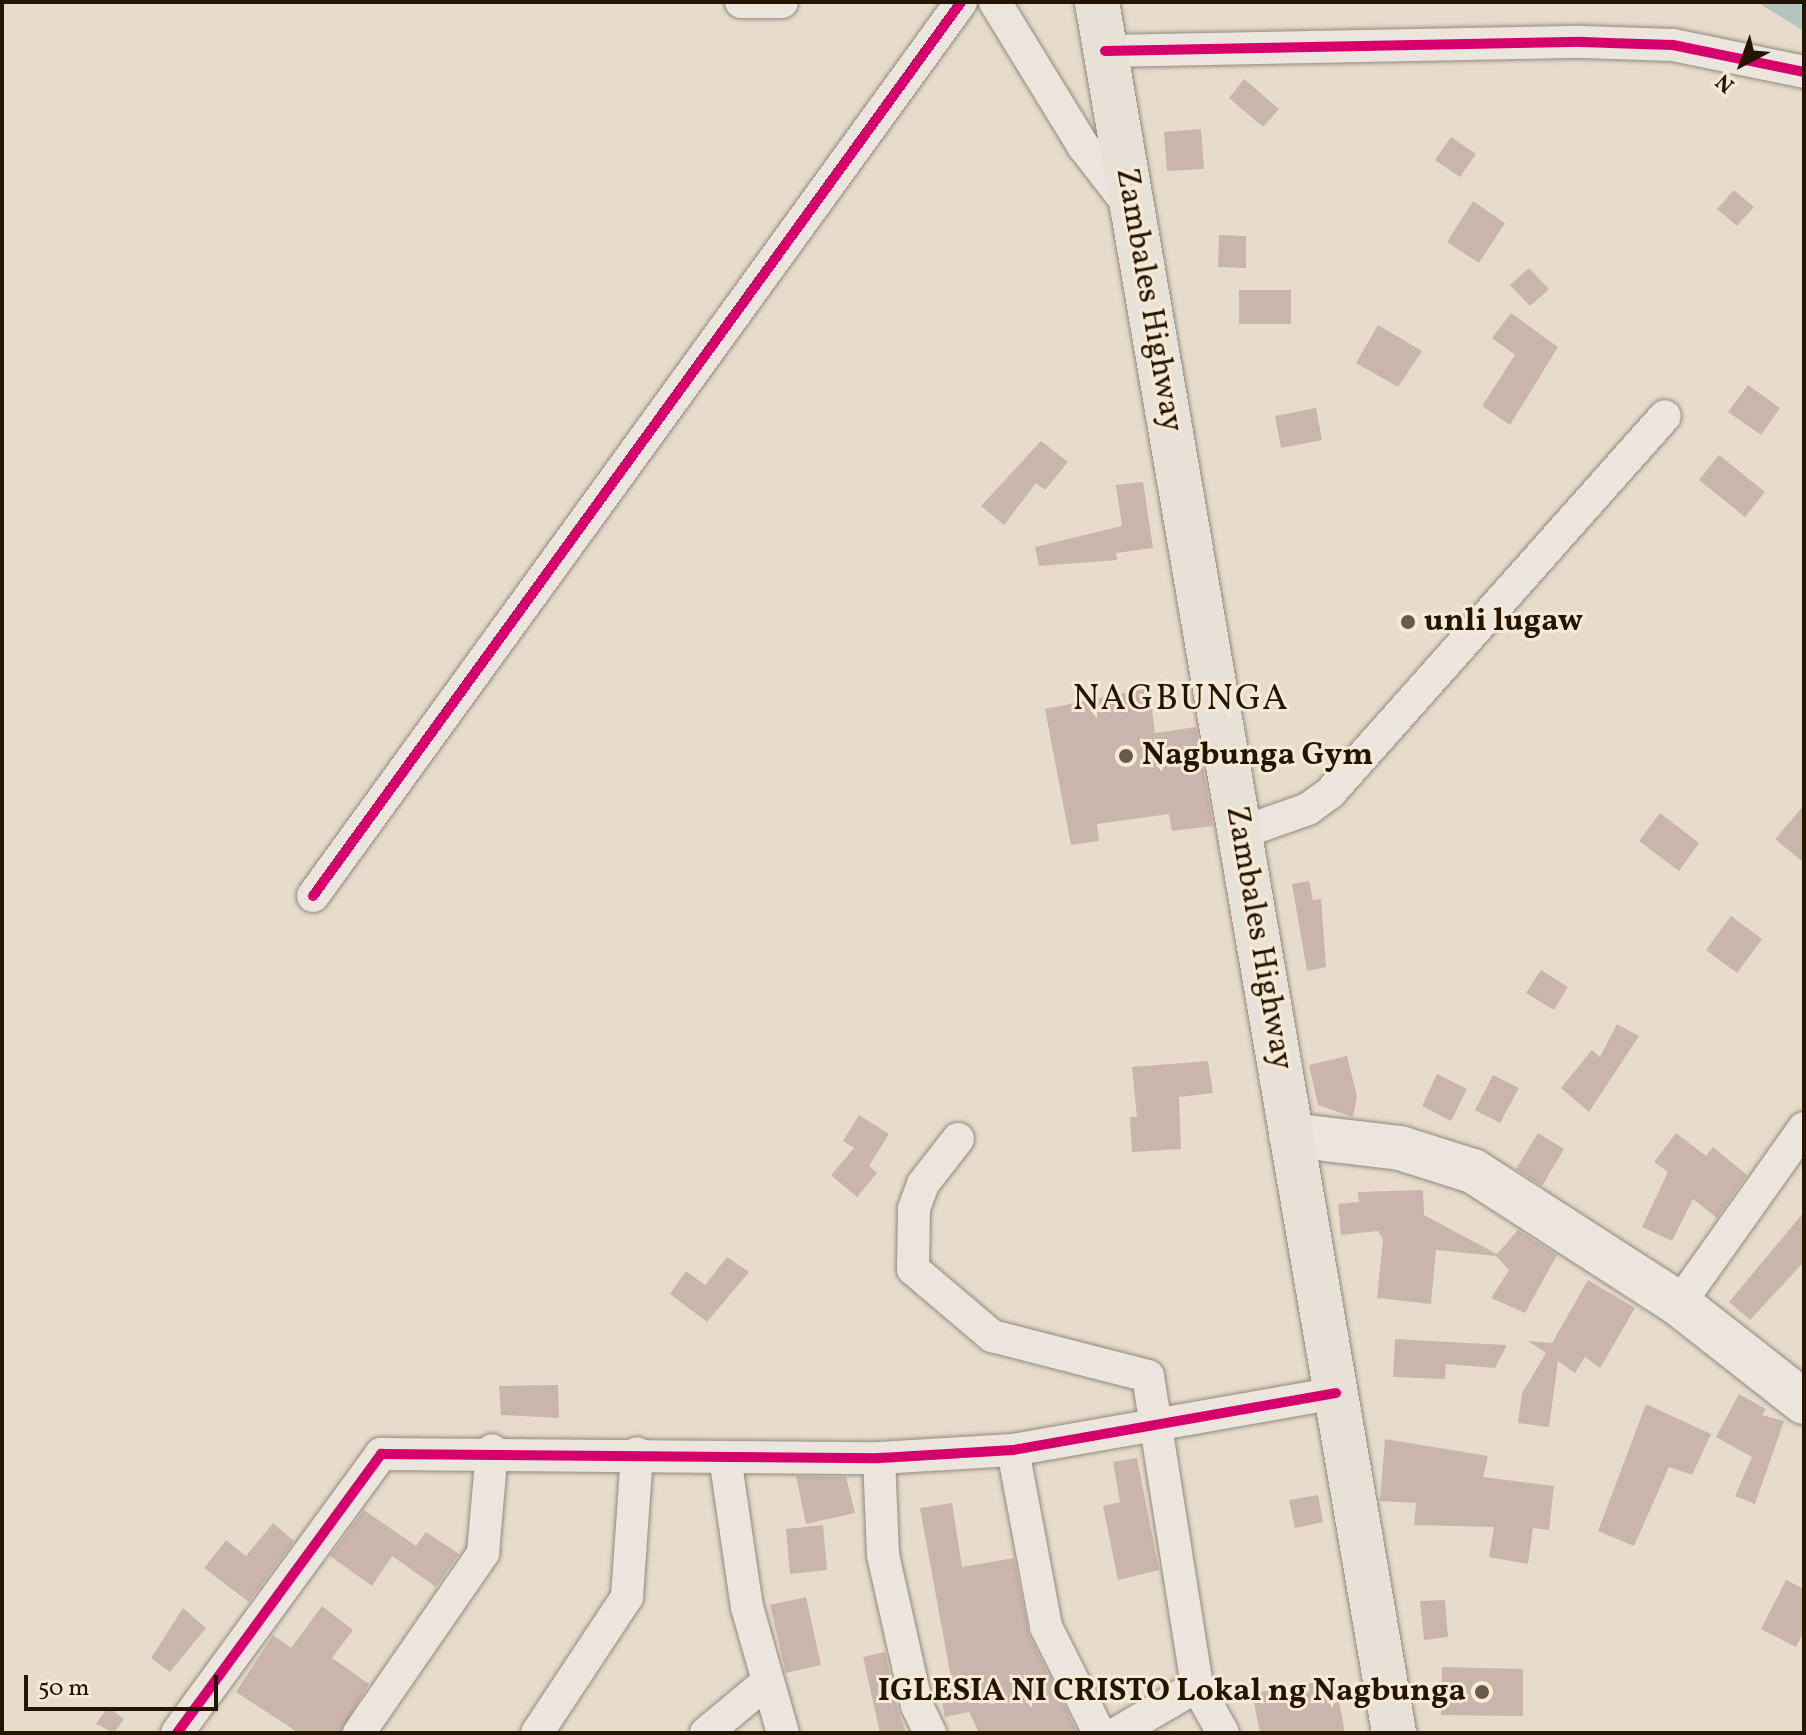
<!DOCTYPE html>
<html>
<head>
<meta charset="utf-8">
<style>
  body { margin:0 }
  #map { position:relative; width:1806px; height:1735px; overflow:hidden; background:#e7dccb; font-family:Vollkorn,serif }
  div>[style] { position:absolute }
  .water>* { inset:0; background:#b3c6be }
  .building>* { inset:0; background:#c9b5ac }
  .roads { filter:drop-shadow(0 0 2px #918a7d) drop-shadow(0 0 2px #918a7d) }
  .street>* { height:32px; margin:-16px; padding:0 16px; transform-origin:16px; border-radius:16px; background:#ebe5dd }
  .secondary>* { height:44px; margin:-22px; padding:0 22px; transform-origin:22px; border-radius:22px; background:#ebe5dd }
  .primary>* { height:44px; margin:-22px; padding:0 22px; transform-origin:22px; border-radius:22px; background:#e8e1d7 }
  .cycleway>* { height:10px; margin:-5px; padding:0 5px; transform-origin:5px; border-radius:5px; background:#d6006c }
  .dots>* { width:22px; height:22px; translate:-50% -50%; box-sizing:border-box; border:4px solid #f7ead5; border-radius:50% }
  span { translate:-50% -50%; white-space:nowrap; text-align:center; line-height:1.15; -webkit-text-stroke:6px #f7ead5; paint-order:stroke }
  .street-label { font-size:32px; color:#241502 }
  .poi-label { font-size:32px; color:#241502; font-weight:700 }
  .left { translate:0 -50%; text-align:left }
  .right { translate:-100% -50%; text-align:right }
  .quarter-label { font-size:36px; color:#241502; letter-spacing:2px }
  .frame { position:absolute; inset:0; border:4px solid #241502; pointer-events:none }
  .north { position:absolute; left:1702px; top:24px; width:80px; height:80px; -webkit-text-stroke:6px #f7ead5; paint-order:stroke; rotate:221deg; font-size:22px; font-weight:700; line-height:32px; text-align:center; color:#241502 }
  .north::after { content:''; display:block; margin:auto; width:28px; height:36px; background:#241502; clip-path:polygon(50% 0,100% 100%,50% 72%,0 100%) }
  .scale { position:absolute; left:24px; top:1675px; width:194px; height:36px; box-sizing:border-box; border:4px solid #241502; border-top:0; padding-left:10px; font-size:24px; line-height:28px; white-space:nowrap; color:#241502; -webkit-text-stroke:6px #f7ead5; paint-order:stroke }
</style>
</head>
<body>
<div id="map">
  <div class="water">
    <i style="clip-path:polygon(1757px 2px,1804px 2px,1804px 31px,1786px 20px)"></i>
  </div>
  <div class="building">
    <i style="clip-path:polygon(1244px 79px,1279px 109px,1263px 127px,1229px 98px)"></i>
    <i style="clip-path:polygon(1201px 129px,1204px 169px,1167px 171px,1164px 132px)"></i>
    <i style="clip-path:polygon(1451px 137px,1476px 154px,1460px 177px,1435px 160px)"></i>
    <i style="clip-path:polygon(1734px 190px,1754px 207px,1737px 226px,1717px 209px)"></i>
    <i style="clip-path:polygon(1473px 201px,1505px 223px,1479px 263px,1447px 242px)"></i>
    <i style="clip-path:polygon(1219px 235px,1246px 236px,1246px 268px,1218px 267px)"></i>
    <i style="clip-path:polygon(1529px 268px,1549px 289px,1530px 306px,1510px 285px)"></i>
    <i style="clip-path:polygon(1239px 290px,1291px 290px,1291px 324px,1239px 324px)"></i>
    <i style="clip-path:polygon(1511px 313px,1558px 347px,1510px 425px,1482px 406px,1515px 355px,1492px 338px)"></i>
    <i style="clip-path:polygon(1378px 325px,1422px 351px,1398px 387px,1356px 363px)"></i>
    <i style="clip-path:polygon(1748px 385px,1780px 408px,1761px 435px,1728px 412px)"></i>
    <i style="clip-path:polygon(1316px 408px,1322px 440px,1281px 448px,1275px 416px)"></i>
    <i style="clip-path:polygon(1041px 441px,1068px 462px,1045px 490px,1036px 483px,1004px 525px,981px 506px)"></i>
    <i style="clip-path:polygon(1719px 455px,1765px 492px,1745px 517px,1699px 480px)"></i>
    <i style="clip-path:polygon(1143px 482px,1153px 548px,1116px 553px,1117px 560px,1039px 566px,1035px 547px,1122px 526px,1116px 485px)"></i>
    <i style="clip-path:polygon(1149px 688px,1155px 733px,1196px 727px,1213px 826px,1172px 831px,1169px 814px,1097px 824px,1099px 841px,1071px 845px,1045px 709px)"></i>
    <i style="clip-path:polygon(1804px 805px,1804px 863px,1775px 839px)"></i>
    <i style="clip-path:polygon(1660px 813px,1699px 843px,1679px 871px,1639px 841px)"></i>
    <i style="clip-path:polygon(1309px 881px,1313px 900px,1321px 899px,1326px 967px,1307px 971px,1292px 884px)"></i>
    <i style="clip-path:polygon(1731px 916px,1762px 939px,1737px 973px,1706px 950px)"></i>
    <i style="clip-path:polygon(1541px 970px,1568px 987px,1554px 1010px,1526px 993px)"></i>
    <i style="clip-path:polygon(1617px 1024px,1639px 1036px,1589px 1112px,1561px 1088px,1592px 1050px,1600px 1057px)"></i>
    <i style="clip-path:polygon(1347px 1056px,1357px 1096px,1353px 1117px,1318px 1105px,1309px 1065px)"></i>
    <i style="clip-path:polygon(1208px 1061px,1213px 1093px,1179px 1097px,1181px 1149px,1132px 1152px,1130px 1117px,1137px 1117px,1132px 1067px)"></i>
    <i style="clip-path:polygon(1437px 1074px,1467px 1089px,1451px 1121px,1422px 1106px)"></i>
    <i style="clip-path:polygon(1493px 1075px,1519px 1088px,1500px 1123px,1475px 1110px)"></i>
    <i style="clip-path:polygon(859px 1115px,889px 1134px,869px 1166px,877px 1173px,857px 1197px,831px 1175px,854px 1148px,843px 1141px)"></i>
    <i style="clip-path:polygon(1538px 1133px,1564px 1149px,1542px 1186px,1516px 1169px)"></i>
    <i style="clip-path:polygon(1676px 1133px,1706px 1156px,1713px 1147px,1747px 1175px,1717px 1218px,1693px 1199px,1672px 1241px,1642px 1227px,1668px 1172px,1654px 1162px)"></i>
    <i style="clip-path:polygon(1423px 1190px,1424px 1215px,1497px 1254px,1518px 1230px,1557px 1255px,1525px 1313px,1491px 1298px,1509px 1270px,1496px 1256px,1436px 1250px,1431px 1304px,1377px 1298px,1383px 1240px,1378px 1231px,1341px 1235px,1338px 1204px,1359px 1202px,1358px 1192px)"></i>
    <i style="clip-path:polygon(1804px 1212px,1804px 1262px,1750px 1320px,1729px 1302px)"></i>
    <i style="clip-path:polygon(727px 1257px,749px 1272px,707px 1322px,670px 1294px,686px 1271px,705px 1285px)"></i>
    <i style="clip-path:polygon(1588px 1280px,1635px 1308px,1600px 1368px,1585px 1357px,1575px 1373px,1558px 1361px,1549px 1427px,1518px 1423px,1522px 1393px,1546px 1353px,1528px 1341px,1552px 1343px)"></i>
    <i style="clip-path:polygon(1395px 1339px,1448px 1342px,1507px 1345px,1495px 1368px,1446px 1364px,1445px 1379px,1393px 1377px)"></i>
    <i style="clip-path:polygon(558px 1385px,559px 1418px,501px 1415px,499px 1386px)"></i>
    <i style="clip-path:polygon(1739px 1394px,1766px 1409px,1762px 1415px,1784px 1421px,1755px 1504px,1735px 1496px,1752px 1457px,1716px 1437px)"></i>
    <i style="clip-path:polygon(1646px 1404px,1711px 1434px,1692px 1475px,1669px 1467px,1634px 1546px,1598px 1531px)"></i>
    <i style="clip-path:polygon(1385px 1439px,1488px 1456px,1483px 1477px,1554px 1486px,1549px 1530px,1533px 1528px,1528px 1564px,1489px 1557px,1494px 1527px,1414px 1525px,1416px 1503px,1380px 1501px)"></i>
    <i style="clip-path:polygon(1137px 1458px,1159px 1570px,1118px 1580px,1103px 1506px,1120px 1502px,1113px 1462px)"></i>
    <i style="clip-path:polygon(796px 1476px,846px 1477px,855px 1513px,806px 1524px)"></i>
    <i style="clip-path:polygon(1318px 1495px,1323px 1522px,1295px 1528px,1289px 1500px)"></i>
    <i style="clip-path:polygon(952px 1503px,962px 1567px,1014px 1558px,1029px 1635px,1078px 1733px,979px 1733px,969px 1712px,945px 1717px,940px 1692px,953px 1689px,920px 1508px)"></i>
    <i style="clip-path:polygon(364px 1510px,416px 1546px,426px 1532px,459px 1554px,436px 1587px,392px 1556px,372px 1586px,330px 1556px)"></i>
    <i style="clip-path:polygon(273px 1523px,294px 1541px,249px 1602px,204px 1568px,226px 1540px,246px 1556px)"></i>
    <i style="clip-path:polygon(823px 1525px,827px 1570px,790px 1574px,786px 1529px)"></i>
    <i style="clip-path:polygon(1786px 1580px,1804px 1589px,1804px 1631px,1796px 1647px,1761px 1629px)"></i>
    <i style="clip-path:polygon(806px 1597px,821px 1665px,786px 1673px,770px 1605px)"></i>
    <i style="clip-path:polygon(1445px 1600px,1448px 1637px,1424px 1640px,1420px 1601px)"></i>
    <i style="clip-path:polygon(322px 1606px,353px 1630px,332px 1658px,369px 1684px,340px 1733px,299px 1733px,236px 1692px,273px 1635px,291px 1648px)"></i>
    <i style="clip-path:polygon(183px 1608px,206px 1628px,170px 1672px,151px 1658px)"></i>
    <i style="clip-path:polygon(885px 1652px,898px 1710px,906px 1733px,880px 1733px,863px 1657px)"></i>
    <i style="clip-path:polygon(1442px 1667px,1523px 1669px,1523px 1716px,1441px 1715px)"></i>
    <i style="clip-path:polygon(1335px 1679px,1345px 1733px,1260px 1733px,1252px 1693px)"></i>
    <i style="clip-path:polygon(108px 1707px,124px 1719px,114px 1733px,96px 1724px)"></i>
  </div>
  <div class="roads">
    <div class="street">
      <i style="left:741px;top:2px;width:41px"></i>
      <i style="left:995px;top:2px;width:170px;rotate:58.5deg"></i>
      <i style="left:1084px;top:147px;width:78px;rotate:52.3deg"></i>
      <i style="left:1105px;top:51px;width:477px;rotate:-1.1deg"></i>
      <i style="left:1582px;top:42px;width:91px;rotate:1.9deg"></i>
      <i style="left:1673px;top:45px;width:134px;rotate:11.6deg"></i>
      <i style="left:1240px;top:833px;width:72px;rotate:-19.4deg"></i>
      <i style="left:1308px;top:809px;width:27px;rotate:-36deg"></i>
      <i style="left:1330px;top:793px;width:504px;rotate:-48.38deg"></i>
      <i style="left:313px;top:896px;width:1104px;rotate:-54.06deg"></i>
      <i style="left:958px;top:1139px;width:57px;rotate:127.9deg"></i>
      <i style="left:923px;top:1184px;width:27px;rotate:110deg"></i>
      <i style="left:914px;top:1209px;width:60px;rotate:91deg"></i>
      <i style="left:913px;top:1269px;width:104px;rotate:40.3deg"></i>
      <i style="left:992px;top:1336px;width:161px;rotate:14.4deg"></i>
      <i style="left:1148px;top:1376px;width:314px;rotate:81deg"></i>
      <i style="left:1197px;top:1686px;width:54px;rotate:61deg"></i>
      <i style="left:1679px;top:1304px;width:216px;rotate:-54.6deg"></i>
      <i style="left:1013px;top:1450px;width:180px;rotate:79.4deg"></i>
      <i style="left:1046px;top:1627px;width:119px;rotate:63.4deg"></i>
      <i style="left:725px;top:1457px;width:152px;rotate:81.7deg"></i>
      <i style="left:747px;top:1607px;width:131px;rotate:74.1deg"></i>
      <i style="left:879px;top:1458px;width:97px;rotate:87.6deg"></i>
      <i style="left:883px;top:1555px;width:155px;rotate:77.3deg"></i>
      <i style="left:917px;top:1706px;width:30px;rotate:64deg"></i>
      <i style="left:177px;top:1733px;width:346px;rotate:-53.8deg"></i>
      <i style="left:381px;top:1454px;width:498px;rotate:0.5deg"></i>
      <i style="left:879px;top:1458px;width:134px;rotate:-3.4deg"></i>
      <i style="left:1013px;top:1450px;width:328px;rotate:-10deg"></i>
      <i style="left:359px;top:1733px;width:219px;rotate:-55.4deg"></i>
      <i style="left:483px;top:1553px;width:103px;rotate:-85deg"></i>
      <i style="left:537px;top:1733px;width:163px;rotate:-56.5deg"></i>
      <i style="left:627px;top:1597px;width:144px;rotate:-86deg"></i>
      <i style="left:706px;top:1733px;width:78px;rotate:-39.8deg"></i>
      <i style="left:1117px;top:1733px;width:93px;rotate:-30.4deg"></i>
    </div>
    <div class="secondary">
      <i style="left:1291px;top:1135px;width:110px;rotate:6.8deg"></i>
      <i style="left:1400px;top:1148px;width:77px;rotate:17.5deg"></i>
      <i style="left:1473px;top:1171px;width:245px;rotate:32.8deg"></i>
      <i style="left:1679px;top:1304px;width:159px;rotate:38.1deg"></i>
    </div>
    <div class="primary">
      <i style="left:1097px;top:2px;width:1756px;rotate:80.26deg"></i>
    </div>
  </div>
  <div class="cycleway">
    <i style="left:1105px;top:51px;width:477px;rotate:-1.1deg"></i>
    <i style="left:1582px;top:42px;width:91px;rotate:1.9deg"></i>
    <i style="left:1673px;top:45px;width:134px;rotate:11.6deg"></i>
    <i style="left:313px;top:896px;width:1104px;rotate:-54.06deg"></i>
    <i style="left:177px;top:1733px;width:346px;rotate:-53.8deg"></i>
    <i style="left:381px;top:1454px;width:498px;rotate:0.5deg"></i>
    <i style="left:879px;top:1458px;width:134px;rotate:-3.4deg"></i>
    <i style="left:1013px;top:1450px;width:328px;rotate:-10deg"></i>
  </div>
  <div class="dots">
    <i style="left:1408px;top:622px;background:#685b48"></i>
    <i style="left:1126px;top:756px;background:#685b48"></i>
    <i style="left:1482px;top:1692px;background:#685b48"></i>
  </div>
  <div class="street-label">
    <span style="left:1148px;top:300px;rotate:80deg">Zambales Highway</span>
    <span style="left:1258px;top:938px;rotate:80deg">Zambales Highway</span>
  </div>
  <div class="poi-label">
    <span class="left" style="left:1424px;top:622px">unli lugaw</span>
    <span class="left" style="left:1142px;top:756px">Nagbunga Gym</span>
    <span class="right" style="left:1466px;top:1692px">IGLESIA NI CRISTO Lokal ng Nagbunga</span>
  </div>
  <div class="quarter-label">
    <span style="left:1181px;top:701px">NAGBUNGA</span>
  </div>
  <div class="frame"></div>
  <div class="north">N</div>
  <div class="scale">50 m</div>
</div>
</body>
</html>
